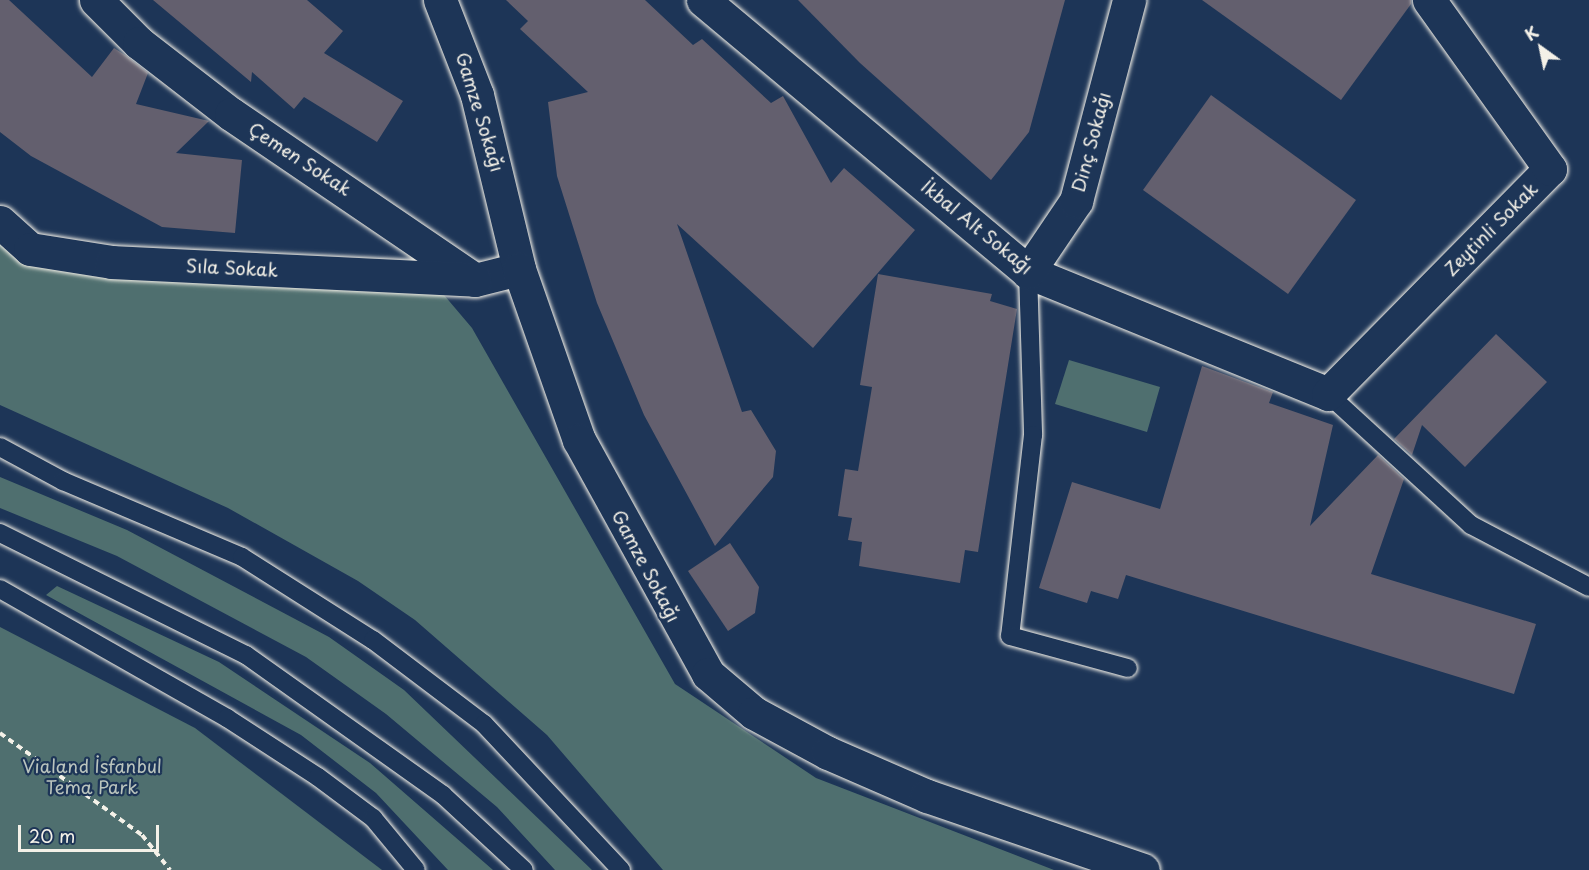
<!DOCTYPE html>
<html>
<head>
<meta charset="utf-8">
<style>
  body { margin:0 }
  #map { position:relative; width:1589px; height:870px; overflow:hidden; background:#1d3557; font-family:"Playpen Sans",sans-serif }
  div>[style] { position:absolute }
  .green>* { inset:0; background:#4f6f6f }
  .building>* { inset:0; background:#635f6e }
  .path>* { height:4px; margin-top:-2px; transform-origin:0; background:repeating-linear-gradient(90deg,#f4f1e8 0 6px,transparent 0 10.5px) }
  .roads { filter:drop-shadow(0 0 2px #f4f1e8) drop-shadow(0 0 2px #f4f1e8) }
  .lane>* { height:18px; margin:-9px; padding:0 9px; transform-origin:9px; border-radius:9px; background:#1d3557 }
  .street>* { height:33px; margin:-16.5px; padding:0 16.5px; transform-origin:16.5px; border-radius:16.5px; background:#1d3557 }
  span { translate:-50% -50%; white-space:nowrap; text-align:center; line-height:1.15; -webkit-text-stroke:4.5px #1d3557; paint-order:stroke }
  .street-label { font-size:18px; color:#f4f1e8 }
  .park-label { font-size:18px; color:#bac4be }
  .north { position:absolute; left:1511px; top:18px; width:60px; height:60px; -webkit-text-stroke:4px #1d3557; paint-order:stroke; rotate:327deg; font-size:16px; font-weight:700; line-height:24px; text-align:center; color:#f4f1e8 }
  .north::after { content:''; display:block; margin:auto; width:21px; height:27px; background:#f4f1e8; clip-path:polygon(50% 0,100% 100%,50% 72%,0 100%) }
  .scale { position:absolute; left:18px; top:825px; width:141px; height:27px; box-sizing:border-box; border:3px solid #f4f1e8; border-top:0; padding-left:8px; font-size:18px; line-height:21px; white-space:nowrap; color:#f4f1e8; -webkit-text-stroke:4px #1d3557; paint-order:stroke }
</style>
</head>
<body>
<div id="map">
  <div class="green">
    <i style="clip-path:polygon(0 235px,444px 295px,472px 328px,675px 684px,816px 778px,1054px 870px,663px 870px,547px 735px,415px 620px,358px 581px,228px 508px,0 405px)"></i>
    <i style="clip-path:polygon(1069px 360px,1160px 387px,1147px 432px,1055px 404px)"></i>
    <i style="clip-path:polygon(0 477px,127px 530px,329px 637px,404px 690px,592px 870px,555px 870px,497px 807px,386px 714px,306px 657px,117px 556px,0 508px)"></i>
    <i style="clip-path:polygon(57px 586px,219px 662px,370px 763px,493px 870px,448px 870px,376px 793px,301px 735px,46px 595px)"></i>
    <i style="clip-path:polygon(0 627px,195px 728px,382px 870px,0 870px)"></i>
  </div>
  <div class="building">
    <i style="clip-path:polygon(0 0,9px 0,92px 77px,114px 48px,125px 55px,148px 73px,136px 104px,209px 121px,176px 153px,242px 160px,235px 233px,162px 227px,31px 156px,0 132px)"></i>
    <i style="clip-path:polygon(153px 0,307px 0,343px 31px,324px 53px,403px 101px,377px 142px,304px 97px,294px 109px,252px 72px,251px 82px)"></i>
    <i style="clip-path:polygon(506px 0,645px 0,693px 45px,702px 39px,771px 103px,783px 96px,831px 183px,844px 168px,915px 230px,813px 348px,677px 224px,742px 412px,751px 410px,776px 451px,773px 477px,715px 546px,644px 415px,597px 303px,557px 176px,548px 102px,588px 92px,520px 29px,528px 21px)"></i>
    <i style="clip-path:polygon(798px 0,1065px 0,1029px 132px,991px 180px,860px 63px)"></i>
    <i style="clip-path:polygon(1202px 0,1411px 0,1411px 4px,1341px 100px)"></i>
    <i style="clip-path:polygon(1211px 95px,1356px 200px,1288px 294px,1143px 190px)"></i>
    <i style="clip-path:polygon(878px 274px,992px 294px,990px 301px,1017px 309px,978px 552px,965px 550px,960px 583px,859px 566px,862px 542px,848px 540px,852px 518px,838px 516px,845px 469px,858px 471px,872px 387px,860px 385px)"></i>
    <i style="clip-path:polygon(1496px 334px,1547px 382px,1465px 467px,1422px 425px,1412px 455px,1394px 439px)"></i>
    <i style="clip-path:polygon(1202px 366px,1273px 392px,1269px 403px,1333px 425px,1310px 526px,1378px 455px,1404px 479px,1371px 574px,1536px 624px,1514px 694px,1126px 575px,1118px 599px,1091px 591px,1087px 603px,1039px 588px,1072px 482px,1160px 509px)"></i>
    <i style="clip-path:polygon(730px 543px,759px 587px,755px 613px,728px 631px,688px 571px)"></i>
  </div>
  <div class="path">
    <i style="left:0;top:733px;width:175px;rotate:35.7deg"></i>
    <i style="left:142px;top:835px;width:45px;rotate:51.3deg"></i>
  </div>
  <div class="roads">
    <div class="lane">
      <i style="left:1028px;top:272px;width:163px;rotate:88.2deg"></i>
      <i style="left:1033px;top:435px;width:202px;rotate:96.5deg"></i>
      <i style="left:1010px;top:636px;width:122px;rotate:15.2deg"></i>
      <i style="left:1328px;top:394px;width:194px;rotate:42.5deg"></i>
      <i style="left:1471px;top:525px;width:133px;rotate:27.7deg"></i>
      <i style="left:0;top:447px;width:72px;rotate:28.4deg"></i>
      <i style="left:63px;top:481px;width:194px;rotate:23deg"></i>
      <i style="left:242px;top:557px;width:155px;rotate:32.4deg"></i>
      <i style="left:373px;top:640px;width:139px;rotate:37.1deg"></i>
      <i style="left:484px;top:724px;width:200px;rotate:46.8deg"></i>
      <i style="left:0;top:533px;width:275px;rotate:26.4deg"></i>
      <i style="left:246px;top:655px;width:242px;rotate:35.4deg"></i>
      <i style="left:443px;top:795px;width:110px;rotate:42.8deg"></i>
      <i style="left:0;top:589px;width:261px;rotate:29.6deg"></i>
      <i style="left:227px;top:718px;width:108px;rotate:33deg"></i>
      <i style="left:318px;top:777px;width:69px;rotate:36.7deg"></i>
      <i style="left:373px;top:818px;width:67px;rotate:50.4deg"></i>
    </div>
    <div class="street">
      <i style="left:96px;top:0;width:61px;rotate:45deg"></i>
      <i style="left:139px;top:43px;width:116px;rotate:37.7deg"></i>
      <i style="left:231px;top:114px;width:295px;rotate:34.2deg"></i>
      <i style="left:475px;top:280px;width:45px;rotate:-14deg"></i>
      <i style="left:440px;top:0;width:102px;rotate:68.7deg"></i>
      <i style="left:477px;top:95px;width:179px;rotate:76.4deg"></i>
      <i style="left:519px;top:269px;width:181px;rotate:70.7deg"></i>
      <i style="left:579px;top:440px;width:267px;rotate:61.1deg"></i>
      <i style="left:708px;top:674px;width:60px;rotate:40.3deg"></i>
      <i style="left:754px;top:713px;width:84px;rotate:28.4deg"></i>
      <i style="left:828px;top:753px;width:108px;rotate:23.5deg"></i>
      <i style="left:927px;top:796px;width:228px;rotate:18.9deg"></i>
      <i style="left:703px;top:0;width:424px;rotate:39.9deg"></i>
      <i style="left:1028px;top:272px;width:324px;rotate:22.1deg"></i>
      <i style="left:1328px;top:394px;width:316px;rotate:-45.4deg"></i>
      <i style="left:1550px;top:169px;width:208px;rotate:-125.6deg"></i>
      <i style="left:0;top:222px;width:40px;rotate:42deg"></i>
      <i style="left:30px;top:249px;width:83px;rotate:9deg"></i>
      <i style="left:112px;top:262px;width:363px;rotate:2.8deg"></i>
      <i style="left:1028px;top:272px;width:86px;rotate:-55.9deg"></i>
      <i style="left:1076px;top:201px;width:208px;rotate:-75.2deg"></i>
    </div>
  </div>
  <div class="street-label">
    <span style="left:480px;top:112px;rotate:73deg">Gamze Sokağı</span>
    <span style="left:1091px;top:142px;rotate:-75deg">Dinç Sokağı</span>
    <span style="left:300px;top:159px;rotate:33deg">Çemen Sokak</span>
    <span style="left:977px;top:227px;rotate:39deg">İkbal Alt Sokağı</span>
    <span style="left:1491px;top:229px;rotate:-45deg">Zeytinli Sokak</span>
    <span style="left:232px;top:268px;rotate:3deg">Sıla Sokak</span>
    <span style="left:646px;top:566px;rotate:62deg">Gamze Sokağı</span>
  </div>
  <div class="park-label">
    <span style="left:92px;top:777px">Vialand İsfanbul<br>Tema Park</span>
  </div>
  <div class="north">K</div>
  <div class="scale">20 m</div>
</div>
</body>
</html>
